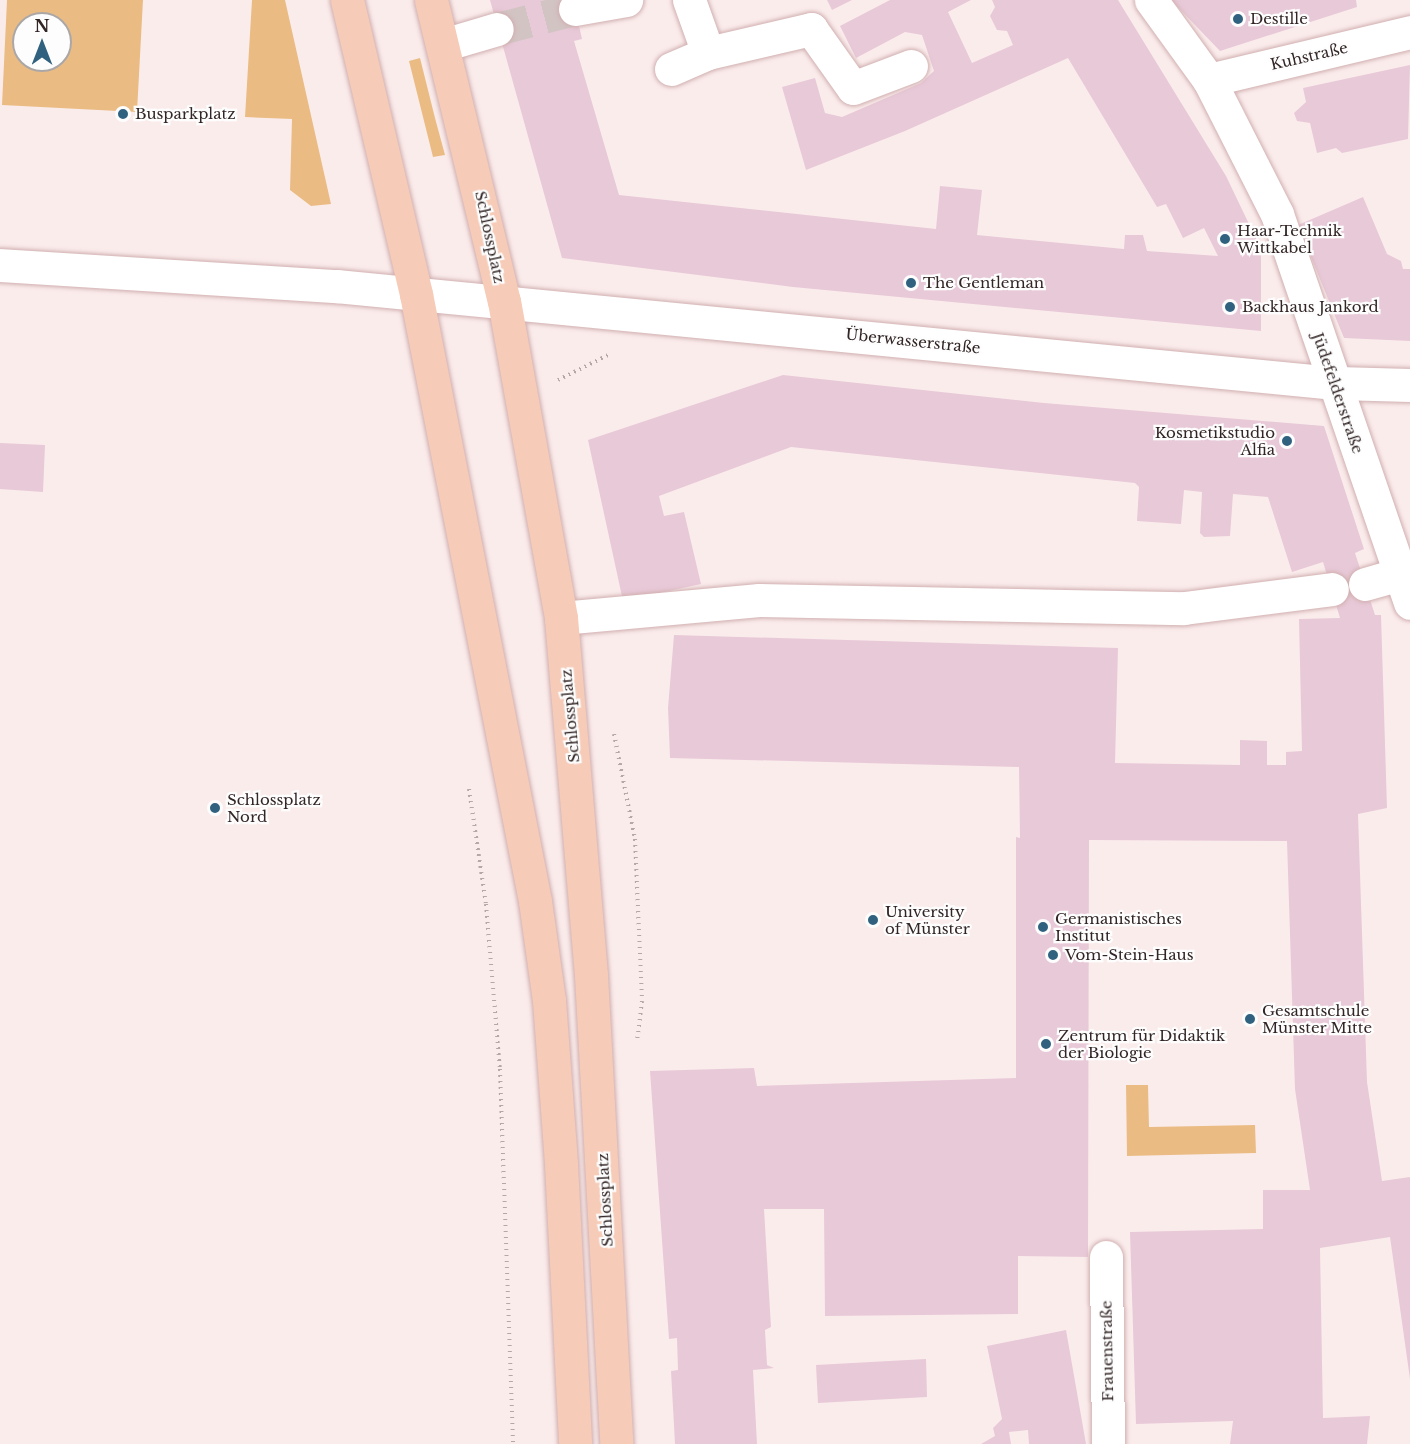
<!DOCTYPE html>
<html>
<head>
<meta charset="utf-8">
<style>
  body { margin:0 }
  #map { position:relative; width:1410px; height:1444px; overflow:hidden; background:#fbecec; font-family:"Libre Baskerville",serif }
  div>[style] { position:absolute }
  .green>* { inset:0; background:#eabc84 }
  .building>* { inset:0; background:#e8c9d8 }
  .minor-tunnel>* { height:33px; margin-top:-16.5px; transform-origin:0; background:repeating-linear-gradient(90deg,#d3c4c4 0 33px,transparent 0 49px) }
  .path>* { height:4px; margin-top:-2px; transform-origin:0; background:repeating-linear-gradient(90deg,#b5a7a7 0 1.5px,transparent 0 6px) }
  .roads { filter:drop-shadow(0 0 2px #d1afb0) drop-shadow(0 0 2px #d1afb0) }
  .minor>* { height:33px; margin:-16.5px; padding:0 16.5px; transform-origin:16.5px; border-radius:16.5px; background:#fff }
  .major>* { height:33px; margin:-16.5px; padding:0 16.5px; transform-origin:16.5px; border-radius:16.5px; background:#f6cbb8 }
  .dots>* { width:16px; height:16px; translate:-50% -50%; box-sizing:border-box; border:3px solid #fdfdfd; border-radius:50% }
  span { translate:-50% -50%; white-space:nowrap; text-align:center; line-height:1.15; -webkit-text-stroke:4.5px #fdfdfd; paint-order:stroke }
  .poi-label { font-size:15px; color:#322525 }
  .left { translate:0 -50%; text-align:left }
  .right { translate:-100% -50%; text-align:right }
  .street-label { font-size:15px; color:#322525 }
  .north { position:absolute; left:12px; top:12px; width:60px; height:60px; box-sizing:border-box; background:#fdfdfd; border:2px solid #aca7a7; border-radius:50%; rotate:0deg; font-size:16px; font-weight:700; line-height:24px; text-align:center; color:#322525 }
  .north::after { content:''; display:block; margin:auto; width:21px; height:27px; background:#30617f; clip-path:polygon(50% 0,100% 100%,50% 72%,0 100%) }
</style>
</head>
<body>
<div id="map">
  <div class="green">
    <i style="clip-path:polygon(evenodd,7px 0,143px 0,137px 112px,2px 105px,7px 0,24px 24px,60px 24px,60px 60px,24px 60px,24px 24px)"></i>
    <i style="clip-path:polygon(252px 0,285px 0,331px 204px,311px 206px,290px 190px,292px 119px,245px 117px)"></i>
    <i style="clip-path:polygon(420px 58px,435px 118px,445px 155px,433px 157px,409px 61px)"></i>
    <i style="clip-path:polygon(1126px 1085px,1148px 1085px,1149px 1127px,1255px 1125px,1256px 1153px,1127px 1156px)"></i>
  </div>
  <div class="building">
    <i style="clip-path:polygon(490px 0,573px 0,582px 39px,574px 41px,619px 195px,936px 229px,940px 186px,982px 190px,977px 235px,1124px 249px,1125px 235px,1143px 235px,1147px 251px,1218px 256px,1204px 228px,1183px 238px,1166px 204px,1157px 207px,1068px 58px,905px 131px,806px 170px,782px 87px,815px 78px,825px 113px,842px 117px,921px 83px,934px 71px,922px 35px,905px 32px,856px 58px,840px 26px,890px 0,971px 0,948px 12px,972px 63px,1013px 45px,1007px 31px,997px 30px,990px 16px,995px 7px,992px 0,1118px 0,1226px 176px,1261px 249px,1261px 331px,793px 287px,562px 258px)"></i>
    <i style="clip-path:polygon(827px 0,852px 0,832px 10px)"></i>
    <i style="clip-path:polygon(1171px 0,1356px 0,1357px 7px,1220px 51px)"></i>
    <i style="clip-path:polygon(1410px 65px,1408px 139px,1342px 153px,1336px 148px,1317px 153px,1310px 123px,1297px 121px,1294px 113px,1306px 102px,1303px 88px)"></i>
    <i style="clip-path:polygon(1363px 197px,1387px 254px,1401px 261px,1403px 269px,1410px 269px,1410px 341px,1344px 338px,1298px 225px)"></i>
    <i style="clip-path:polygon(783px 375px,1044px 403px,1324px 426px,1364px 549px,1355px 553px,1375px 615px,1381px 615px,1387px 808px,1358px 814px,1367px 1082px,1382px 1181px,1410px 1177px,1410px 1379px,1390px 1237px,1320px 1248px,1323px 1418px,1370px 1416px,1367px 1444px,1230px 1444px,1233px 1421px,1136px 1424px,1130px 1232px,1263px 1229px,1263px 1190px,1310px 1190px,1295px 1089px,1287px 841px,1089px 840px,1088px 1257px,1018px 1256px,1018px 1314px,825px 1316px,824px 1209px,764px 1209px,771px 1327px,765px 1330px,767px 1365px,774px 1368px,753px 1370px,757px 1444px,675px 1444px,671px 1371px,678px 1370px,677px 1338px,669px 1339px,650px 1071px,754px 1068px,757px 1086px,1016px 1078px,1016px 837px,1020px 838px,1019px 767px,670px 758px,668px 708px,674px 635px,1118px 648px,1115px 763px,1240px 765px,1240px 740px,1267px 741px,1267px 765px,1286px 765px,1286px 752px,1302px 751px,1299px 619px,1340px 618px,1323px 562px,1292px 572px,1268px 497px,1233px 494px,1230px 536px,1204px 537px,1200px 533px,1202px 492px,1184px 490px,1181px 524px,1137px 521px,1139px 487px,1135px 483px,791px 447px,659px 496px,664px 516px,684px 512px,701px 584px,623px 601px,588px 440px)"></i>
    <i style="clip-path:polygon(0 443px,45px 445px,43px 492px,0 489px)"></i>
    <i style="clip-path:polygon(1066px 1330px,1086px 1444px,1029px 1444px,1028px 1430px,1009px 1432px,1011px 1444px,981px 1444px,995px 1436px,993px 1428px,1002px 1419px,987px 1346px)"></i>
    <i style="clip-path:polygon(926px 1359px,927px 1397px,818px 1403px,816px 1365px)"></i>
  </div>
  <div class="minor-tunnel">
    <i style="left:497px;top:29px;width:81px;rotate:-14.4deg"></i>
  </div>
  <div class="path">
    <i style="left:558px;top:380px;width:56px;rotate:-26.6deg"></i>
    <i style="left:614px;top:734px;width:107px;rotate:78.7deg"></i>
    <i style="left:635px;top:839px;width:162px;rotate:87.5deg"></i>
    <i style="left:642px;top:1001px;width:38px;rotate:97deg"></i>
    <i style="left:469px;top:789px;width:116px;rotate:81.6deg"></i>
    <i style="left:486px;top:904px;width:166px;rotate:85.2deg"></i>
    <i style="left:500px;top:1069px;width:375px;rotate:88deg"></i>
  </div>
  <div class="roads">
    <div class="minor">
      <i style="left:689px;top:0;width:56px;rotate:70.3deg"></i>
      <i style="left:1151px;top:0;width:99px;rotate:54.1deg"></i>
      <i style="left:1209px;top:80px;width:150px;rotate:63.1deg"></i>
      <i style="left:1277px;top:214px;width:411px;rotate:71.1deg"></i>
      <i style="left:575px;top:9px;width:52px;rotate:-10deg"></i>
      <i style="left:443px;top:45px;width:56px;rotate:-16.5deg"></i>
      <i style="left:671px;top:69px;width:40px;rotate:-23.4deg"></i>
      <i style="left:708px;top:53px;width:106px;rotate:-13.1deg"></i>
      <i style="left:811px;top:29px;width:72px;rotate:54.6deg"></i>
      <i style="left:853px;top:88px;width:62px;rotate:-20.8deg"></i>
      <i style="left:1209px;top:80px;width:207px;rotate:-13.4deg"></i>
      <i style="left:0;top:265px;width:337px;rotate:3.6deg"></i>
      <i style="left:336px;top:286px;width:1004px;rotate:5.55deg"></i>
      <i style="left:1335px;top:383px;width:75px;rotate:1.5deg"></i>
      <i style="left:1365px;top:584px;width:35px;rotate:-16deg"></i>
      <i style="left:561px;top:618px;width:199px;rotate:-5.2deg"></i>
      <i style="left:759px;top:600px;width:425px;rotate:1.1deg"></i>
      <i style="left:1184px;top:608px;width:149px;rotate:-7.3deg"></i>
      <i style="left:1106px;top:1257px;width:187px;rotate:89.4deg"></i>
    </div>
    <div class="major">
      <i style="left:347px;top:0;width:302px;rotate:76.8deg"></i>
      <i style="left:416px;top:294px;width:619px;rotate:78.91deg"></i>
      <i style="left:535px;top:901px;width:100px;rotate:82deg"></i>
      <i style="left:549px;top:1000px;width:164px;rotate:85.8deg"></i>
      <i style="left:561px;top:1164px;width:280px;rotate:87.1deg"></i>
      <i style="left:431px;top:0;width:310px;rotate:76.4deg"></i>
      <i style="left:504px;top:301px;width:322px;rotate:79.8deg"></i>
      <i style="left:561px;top:618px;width:358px;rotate:85.2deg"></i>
      <i style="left:591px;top:975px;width:470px;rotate:86.9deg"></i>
    </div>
  </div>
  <div class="dots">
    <i style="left:1238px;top:19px;background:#30617f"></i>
    <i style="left:123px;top:114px;background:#30617f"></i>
    <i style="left:1225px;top:239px;background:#30617f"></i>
    <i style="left:911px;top:283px;background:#30617f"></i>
    <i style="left:1230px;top:307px;background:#30617f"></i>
    <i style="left:1287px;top:441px;background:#30617f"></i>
    <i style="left:215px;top:808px;background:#30617f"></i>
    <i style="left:873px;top:920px;background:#30617f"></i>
    <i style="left:1043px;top:927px;background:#30617f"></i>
    <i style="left:1053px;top:955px;background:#30617f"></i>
    <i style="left:1250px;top:1019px;background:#30617f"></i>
    <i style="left:1046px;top:1044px;background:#30617f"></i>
  </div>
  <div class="poi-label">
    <span class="left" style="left:1250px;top:19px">Destille</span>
    <span class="left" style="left:135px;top:114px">Busparkplatz</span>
    <span class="left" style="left:1237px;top:239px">Haar-Technik<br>Wittkabel</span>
    <span class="left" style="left:923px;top:283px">The Gentleman</span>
    <span class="left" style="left:1242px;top:307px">Backhaus Jankord</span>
    <span class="right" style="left:1275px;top:441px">Kosmetikstudio<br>Alfia</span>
    <span class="left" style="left:227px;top:808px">Schlossplatz<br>Nord</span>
    <span class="left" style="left:885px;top:920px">University<br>of Münster</span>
    <span class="left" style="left:1055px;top:927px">Germanistisches<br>Institut</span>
    <span class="left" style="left:1065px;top:955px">Vom-Stein-Haus</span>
    <span class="left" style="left:1262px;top:1019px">Gesamtschule<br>Münster Mitte</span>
    <span class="left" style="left:1058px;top:1044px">Zentrum für Didaktik<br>der Biologie</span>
  </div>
  <div class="street-label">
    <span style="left:1309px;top:56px;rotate:-13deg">Kuhstraße</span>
    <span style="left:490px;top:237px;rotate:78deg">Schlossplatz</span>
    <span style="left:913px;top:341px;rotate:6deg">Überwasserstraße</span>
    <span style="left:1338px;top:393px;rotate:71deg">Jüdefelderstraße</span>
    <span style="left:570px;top:716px;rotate:-95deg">Schlossplatz</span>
    <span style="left:605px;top:1200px;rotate:-93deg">Schlossplatz</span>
    <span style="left:1107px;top:1351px;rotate:-91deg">Frauenstraße</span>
  </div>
  <div class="north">N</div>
</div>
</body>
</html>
